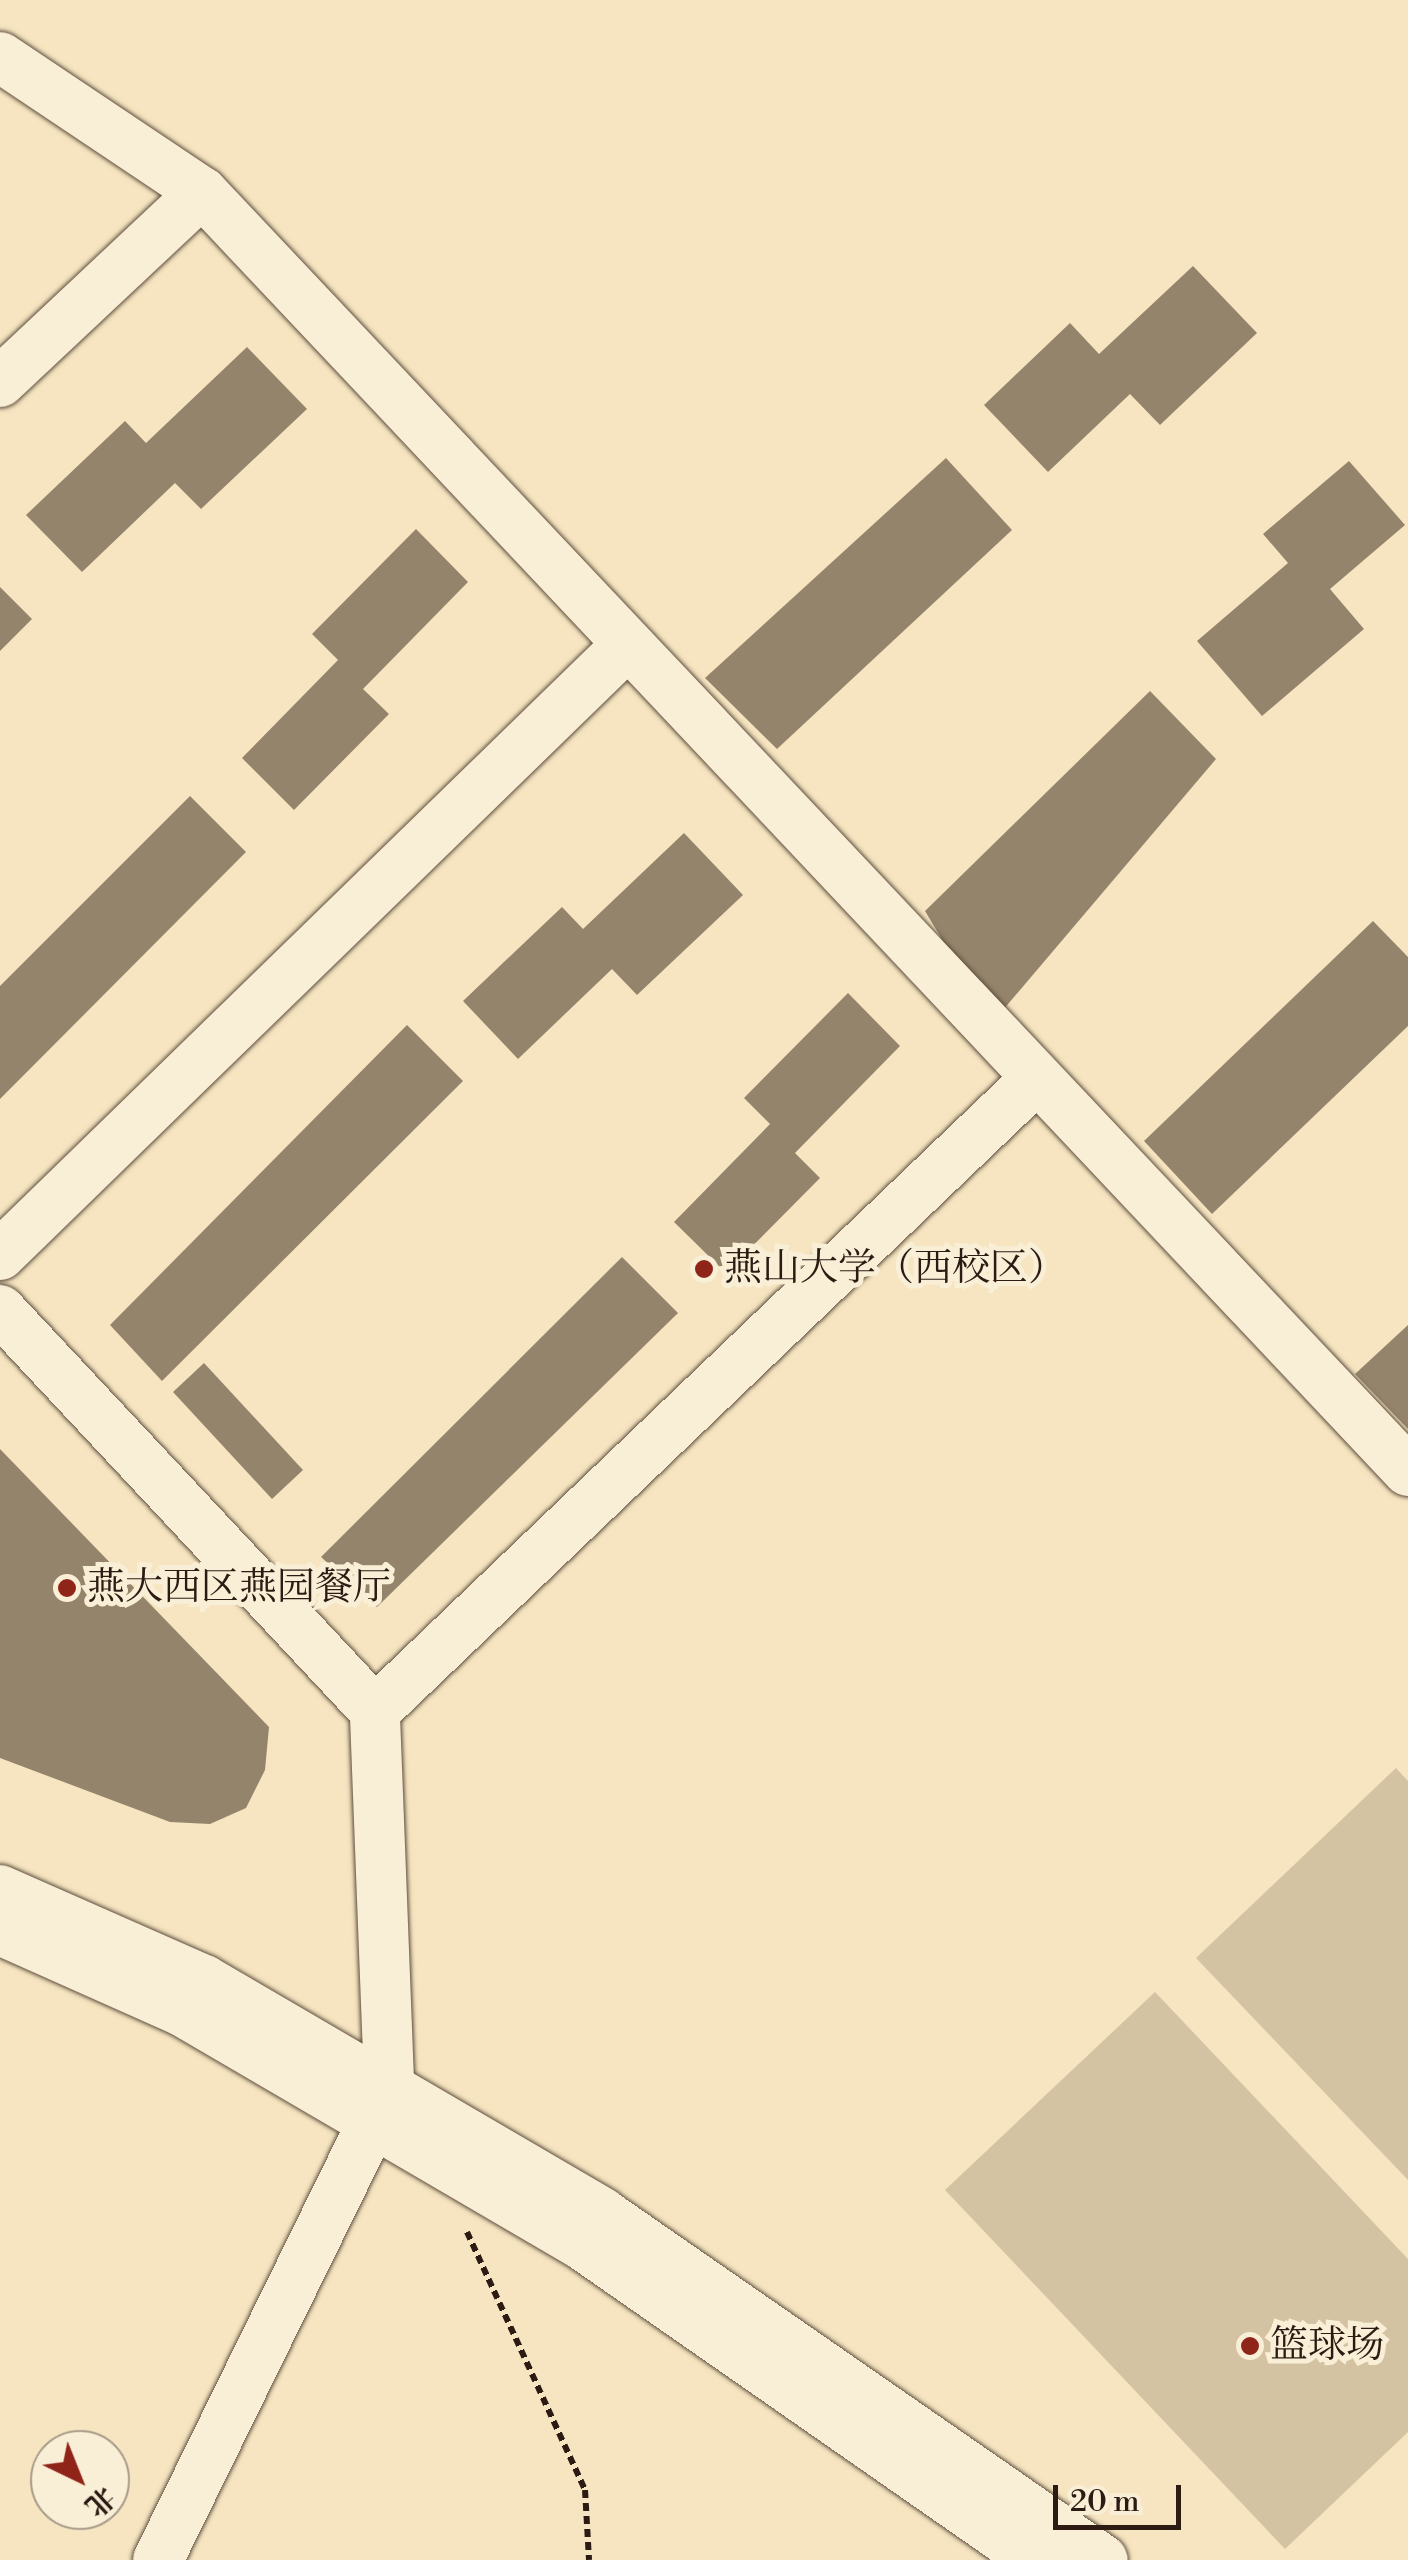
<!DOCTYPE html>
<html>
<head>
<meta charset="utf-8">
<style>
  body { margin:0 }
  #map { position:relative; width:1408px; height:2560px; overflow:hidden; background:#f6e5c0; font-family:"Libre Bodoni","Noto Serif SC",serif }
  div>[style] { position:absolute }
  .green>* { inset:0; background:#d4c3a2 }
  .building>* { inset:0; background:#95846c }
  .path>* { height:6px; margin-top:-3px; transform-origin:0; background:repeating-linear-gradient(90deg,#2c1b12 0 8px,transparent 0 13px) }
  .roads { filter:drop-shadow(0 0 2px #5e4e3e) drop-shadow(0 0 2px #5e4e3e) }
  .minor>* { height:50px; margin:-25px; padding:0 25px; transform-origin:25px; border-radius:25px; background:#f9eed6 }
  .dots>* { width:28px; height:28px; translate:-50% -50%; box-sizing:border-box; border:5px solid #f9eed6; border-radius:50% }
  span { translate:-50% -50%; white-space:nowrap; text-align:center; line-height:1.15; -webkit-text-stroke:10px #f9eed6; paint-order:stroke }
  .poi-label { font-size:38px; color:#2c1b12 }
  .left { translate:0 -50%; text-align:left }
  .north { position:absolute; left:30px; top:2430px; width:100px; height:100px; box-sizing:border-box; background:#f9eed6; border:2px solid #a79a88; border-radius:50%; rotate:137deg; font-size:28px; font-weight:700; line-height:40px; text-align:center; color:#2c1b12 }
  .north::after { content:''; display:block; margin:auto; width:35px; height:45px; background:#8f2418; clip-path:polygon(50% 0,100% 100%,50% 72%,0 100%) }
  .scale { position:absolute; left:1053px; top:2485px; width:128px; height:45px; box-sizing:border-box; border:5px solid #2c1b12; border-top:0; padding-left:12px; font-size:30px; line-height:35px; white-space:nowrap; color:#2c1b12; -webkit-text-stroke:8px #f9eed6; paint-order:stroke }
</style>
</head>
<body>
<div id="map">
  <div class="green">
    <i style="clip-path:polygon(1396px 1768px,1408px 1781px,1408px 2180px,1196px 1958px)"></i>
    <i style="clip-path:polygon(1155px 1992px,1408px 2259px,1408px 2432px,1285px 2549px,945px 2190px)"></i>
  </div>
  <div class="building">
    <i style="clip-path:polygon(1193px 266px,1257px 333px,1160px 425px,1130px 394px,1048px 472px,984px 405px,1070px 323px,1099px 354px)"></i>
    <i style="clip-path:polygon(247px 347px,307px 409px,201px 509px,175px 483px,82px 572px,26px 515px,125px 421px,146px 443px)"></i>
    <i style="clip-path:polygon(946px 458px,1012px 530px,777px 749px,705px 678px)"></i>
    <i style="clip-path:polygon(1349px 461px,1405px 525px,1330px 589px,1364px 629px,1262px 716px,1197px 641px,1288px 563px,1263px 534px)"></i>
    <i style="clip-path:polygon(416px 529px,468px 582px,363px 689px,389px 714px,294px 810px,242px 758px,338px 660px,312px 634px)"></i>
    <i style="clip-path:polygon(0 587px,32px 619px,0 651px)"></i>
    <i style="clip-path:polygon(1150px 691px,1216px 759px,992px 1023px,925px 911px)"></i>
    <i style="clip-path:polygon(190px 796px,246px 852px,0 1099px,0 986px)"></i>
    <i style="clip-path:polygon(684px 833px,743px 895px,637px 995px,612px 969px,518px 1059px,463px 1001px,562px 907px,583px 929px)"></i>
    <i style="clip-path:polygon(1373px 921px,1408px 957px,1408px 1026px,1212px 1214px,1144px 1141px)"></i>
    <i style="clip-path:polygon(848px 993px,900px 1046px,795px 1153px,820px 1178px,726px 1273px,674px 1222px,770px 1124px,744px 1098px)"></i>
    <i style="clip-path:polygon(407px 1025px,463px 1081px,162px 1381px,110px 1325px)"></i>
    <i style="clip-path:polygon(622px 1257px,678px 1313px,377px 1607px,321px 1557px)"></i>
    <i style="clip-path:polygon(1408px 1325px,1408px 1429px,1355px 1374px)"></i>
    <i style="clip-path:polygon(204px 1363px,303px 1470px,272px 1499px,173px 1392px)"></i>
    <i style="clip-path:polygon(0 1449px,269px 1727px,265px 1770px,246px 1808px,210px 1824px,170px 1822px,0 1758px)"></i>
  </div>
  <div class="path">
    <i style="left:467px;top:2232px;width:284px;rotate:65.4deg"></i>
    <i style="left:585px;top:2490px;width:70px;rotate:86.7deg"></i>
  </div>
  <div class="roads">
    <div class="minor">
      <i style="left:0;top:57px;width:243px;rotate:33.8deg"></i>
      <i style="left:202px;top:192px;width:1758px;rotate:46.68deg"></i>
      <i style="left:0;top:382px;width:277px;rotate:-43.2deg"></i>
      <i style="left:0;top:1255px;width:876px;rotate:-44.21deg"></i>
      <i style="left:0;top:1310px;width:549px;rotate:46.92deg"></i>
      <i style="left:0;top:1890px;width:223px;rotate:23.8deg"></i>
      <i style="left:204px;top:1980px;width:461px;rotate:30.3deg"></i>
      <i style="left:602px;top:2213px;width:609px;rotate:34.71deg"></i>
      <i style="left:0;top:1930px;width:199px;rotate:24deg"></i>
      <i style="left:182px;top:2011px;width:462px;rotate:30.3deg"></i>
      <i style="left:581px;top:2244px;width:553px;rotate:34.84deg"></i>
      <i style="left:391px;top:2133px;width:422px;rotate:-92.2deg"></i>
      <i style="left:375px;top:1711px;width:916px;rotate:-43.72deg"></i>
      <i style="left:158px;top:2560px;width:520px;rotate:-63.88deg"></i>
    </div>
  </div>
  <div class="dots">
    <i style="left:704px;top:1269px;background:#8f2418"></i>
    <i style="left:67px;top:1588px;background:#8f2418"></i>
    <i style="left:1250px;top:2346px;background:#8f2418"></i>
  </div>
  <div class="poi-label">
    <span class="left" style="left:724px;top:1269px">燕山大学（西校区）</span>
    <span class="left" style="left:87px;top:1588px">燕大西区燕园餐厅</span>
    <span class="left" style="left:1270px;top:2346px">篮球场</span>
  </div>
  <div class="north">北</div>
  <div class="scale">20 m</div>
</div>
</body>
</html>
